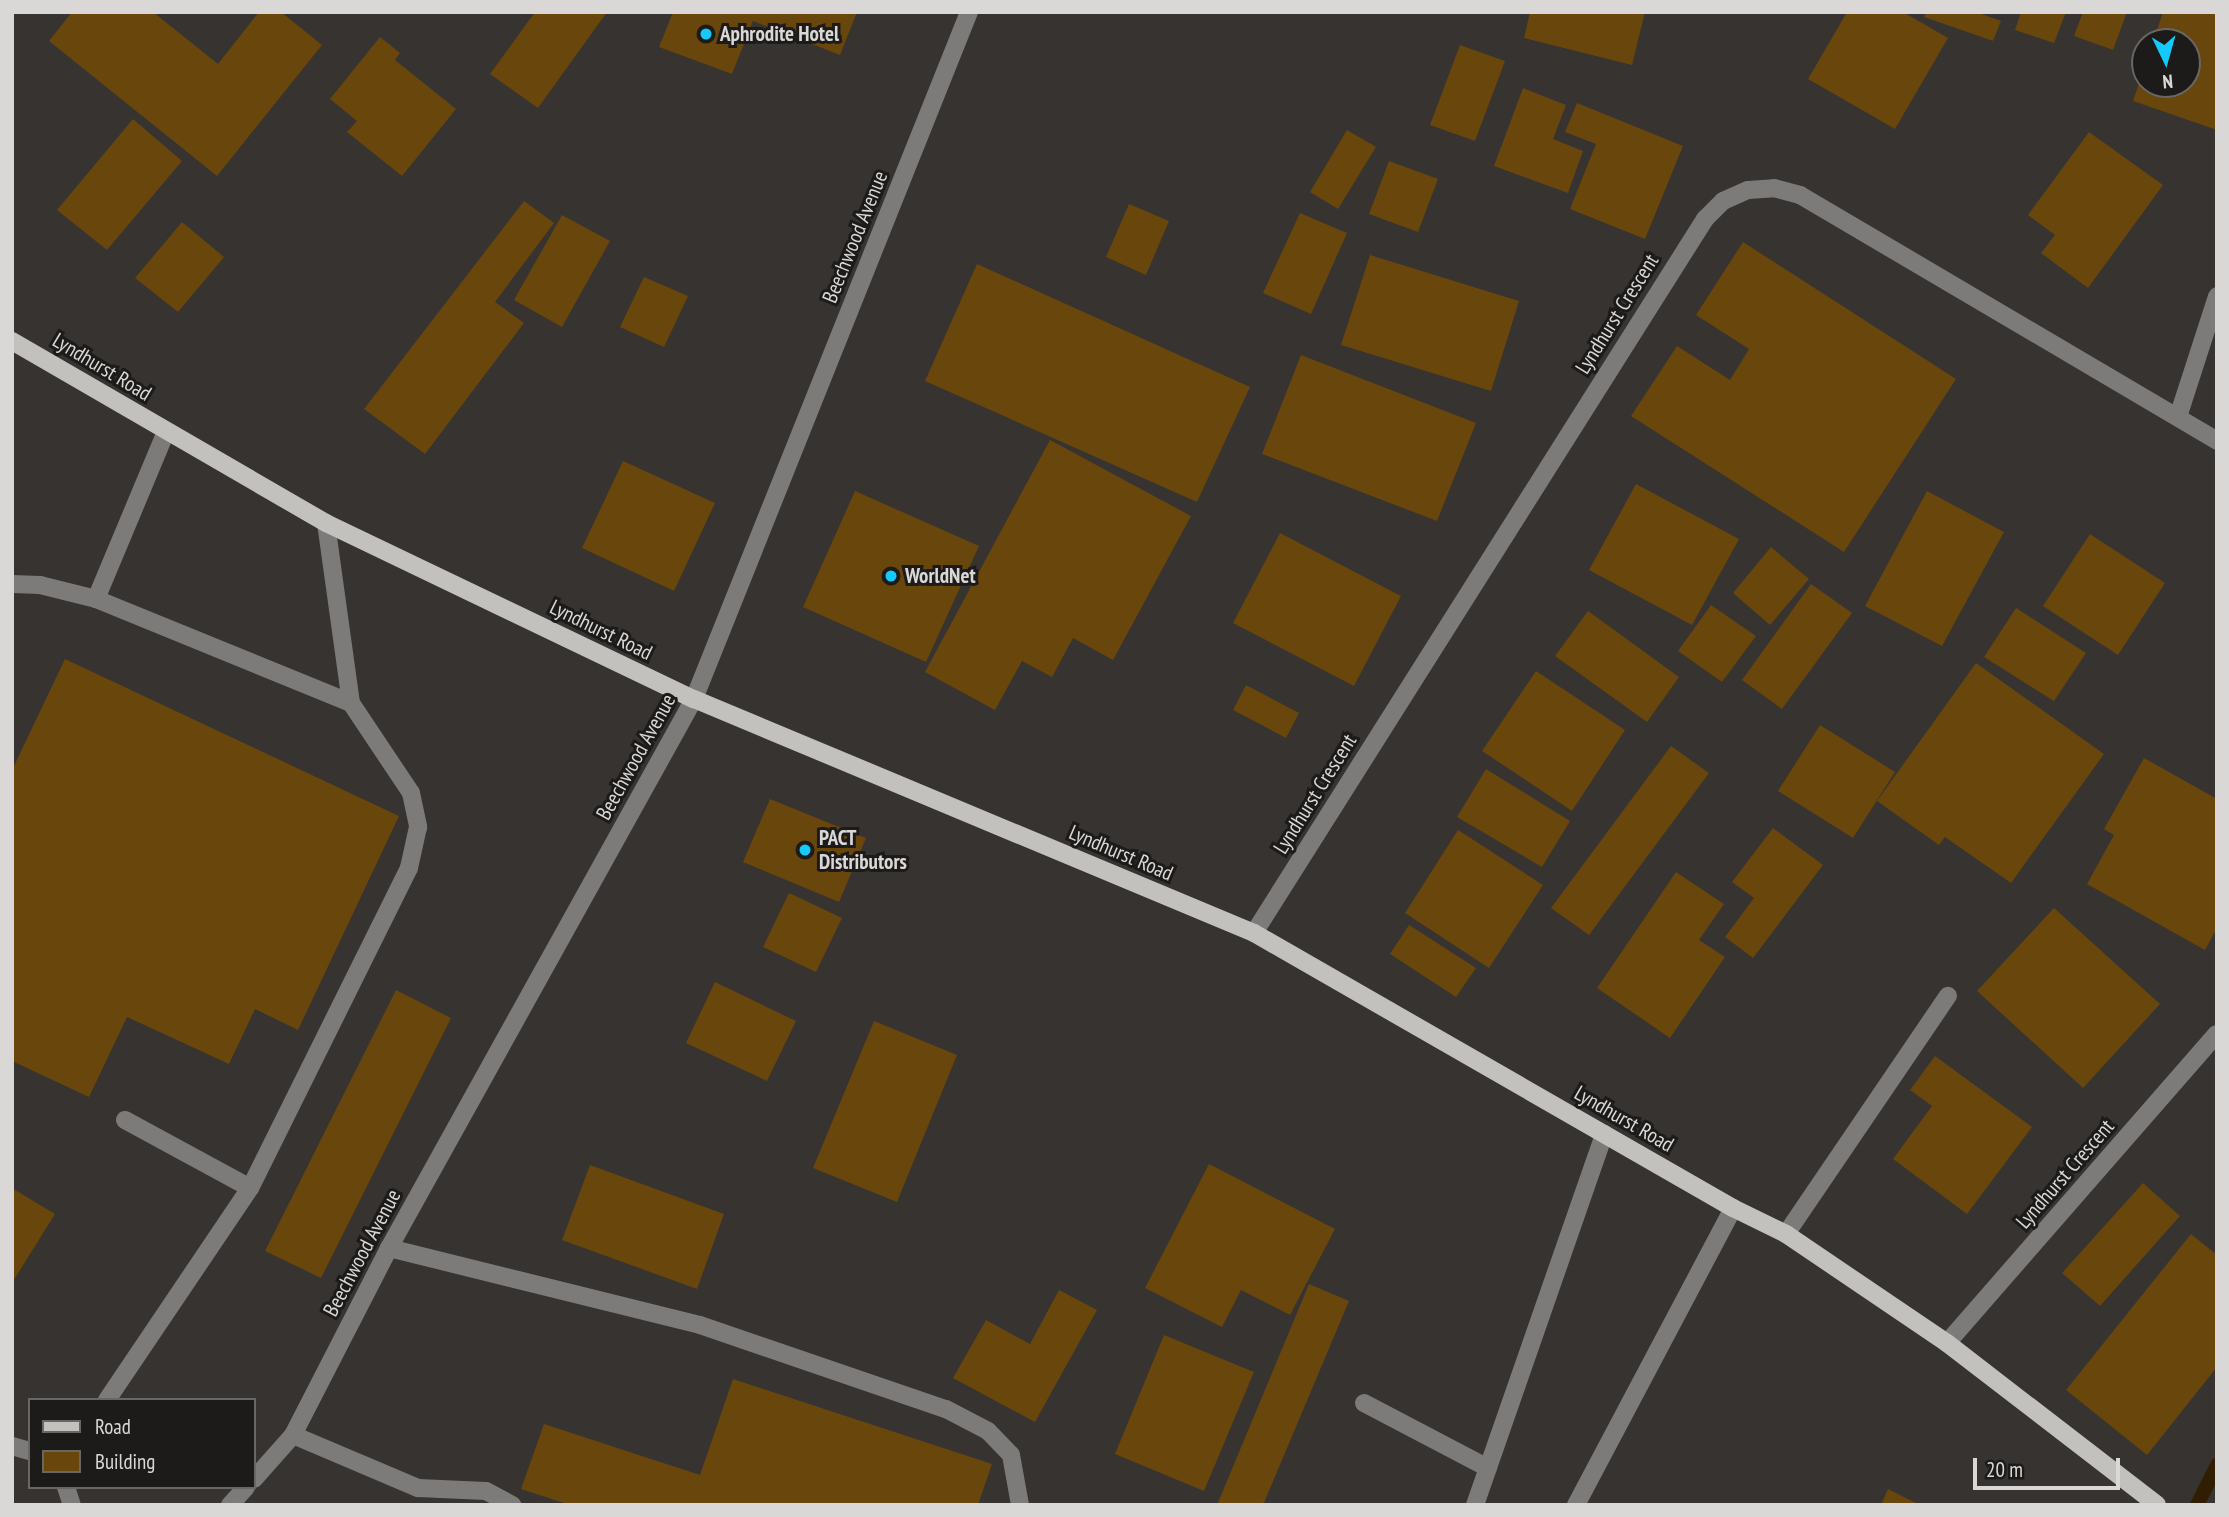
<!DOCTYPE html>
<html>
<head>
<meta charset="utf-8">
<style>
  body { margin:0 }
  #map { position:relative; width:2229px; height:1517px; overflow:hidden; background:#363331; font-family:"PT Sans Narrow",sans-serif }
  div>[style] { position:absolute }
  .stream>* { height:14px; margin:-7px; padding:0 7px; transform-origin:7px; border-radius:7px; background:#311e02 }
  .building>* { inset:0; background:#69460b }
  .minor>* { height:18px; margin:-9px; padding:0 9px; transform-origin:9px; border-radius:9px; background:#7c7b79 }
  .major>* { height:18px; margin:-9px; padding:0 9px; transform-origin:9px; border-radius:9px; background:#c3c1be }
  .dots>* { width:19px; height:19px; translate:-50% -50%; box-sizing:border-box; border:4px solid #1c1b1a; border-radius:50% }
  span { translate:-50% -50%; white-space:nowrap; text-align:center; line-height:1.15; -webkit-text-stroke:6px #1c1b1a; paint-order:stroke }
  .poi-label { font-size:21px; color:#d9d8d6; font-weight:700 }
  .left { translate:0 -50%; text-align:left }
  .street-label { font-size:21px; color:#d9d8d6 }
  .frame { position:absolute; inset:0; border:14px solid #d9d8d6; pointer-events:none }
  .legend { position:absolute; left:28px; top:1398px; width:228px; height:91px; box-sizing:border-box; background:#1c1b1a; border:2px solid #686765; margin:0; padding:9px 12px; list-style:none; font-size:21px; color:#d9d8d6 }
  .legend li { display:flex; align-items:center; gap:14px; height:35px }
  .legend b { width:35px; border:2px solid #686765 }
  .north { position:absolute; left:2131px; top:28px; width:70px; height:70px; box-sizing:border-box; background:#1c1b1a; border:2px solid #686765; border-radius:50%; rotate:175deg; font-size:19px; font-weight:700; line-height:28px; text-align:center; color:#d9d8d6 }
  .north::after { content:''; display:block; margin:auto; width:24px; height:32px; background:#15cafb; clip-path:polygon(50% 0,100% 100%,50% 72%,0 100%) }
  .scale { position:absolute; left:1973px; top:1458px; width:147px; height:32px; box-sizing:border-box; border:4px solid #d9d8d6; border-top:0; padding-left:9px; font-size:21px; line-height:24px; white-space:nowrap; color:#d9d8d6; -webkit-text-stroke:5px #1c1b1a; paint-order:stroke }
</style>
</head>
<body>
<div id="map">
  <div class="stream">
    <i style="left:2197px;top:1505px;width:45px;rotate:-63.4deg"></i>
  </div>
  <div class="building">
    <i style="clip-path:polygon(72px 12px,153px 12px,218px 64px,259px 12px,281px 12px,322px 45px,217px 176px,49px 41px)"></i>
    <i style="clip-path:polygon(535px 12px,607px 12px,538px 108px,490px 74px)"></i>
    <i style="clip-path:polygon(673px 12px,857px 12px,840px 55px,753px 21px,732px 74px,659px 47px)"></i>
    <i style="clip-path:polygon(1530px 12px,1645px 12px,1632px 65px,1524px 38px)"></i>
    <i style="clip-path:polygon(1847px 12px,1903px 12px,1948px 38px,1895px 129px,1808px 79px)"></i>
    <i style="clip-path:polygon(1926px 12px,1976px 12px,2001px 21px,1993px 41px,1924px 17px)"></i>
    <i style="clip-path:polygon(2021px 12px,2066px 12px,2054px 43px,2015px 30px)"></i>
    <i style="clip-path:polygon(2083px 12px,2127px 12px,2113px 50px,2074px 36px)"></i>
    <i style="clip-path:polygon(2163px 12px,2217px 12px,2217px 130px,2133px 101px,2145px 66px,2145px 84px,2187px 84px,2187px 42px,2153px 42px)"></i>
    <i style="clip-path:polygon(380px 37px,400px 53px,395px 60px,456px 109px,402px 176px,347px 132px,357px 121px,330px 99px)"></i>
    <i style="clip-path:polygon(1460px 45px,1505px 61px,1475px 141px,1430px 125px)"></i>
    <i style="clip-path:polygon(1523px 88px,1566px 105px,1553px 139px,1583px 151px,1568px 193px,1494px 166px)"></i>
    <i style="clip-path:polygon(1577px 103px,1683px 146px,1645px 239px,1570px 209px,1596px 144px,1565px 132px)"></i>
    <i style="clip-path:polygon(133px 119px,182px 161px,107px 250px,57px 210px)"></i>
    <i style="clip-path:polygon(1347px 130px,1376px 147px,1338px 209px,1310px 192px)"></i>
    <i style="clip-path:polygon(2089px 132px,2163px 185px,2088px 288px,2041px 253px,2055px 235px,2028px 215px)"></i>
    <i style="clip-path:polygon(1389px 161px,1438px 179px,1418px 232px,1369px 214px)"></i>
    <i style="clip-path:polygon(524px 201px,554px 223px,495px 302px,524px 323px,425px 454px,364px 409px)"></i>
    <i style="clip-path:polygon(1129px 204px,1169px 221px,1146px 275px,1106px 257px)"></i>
    <i style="clip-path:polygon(1300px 213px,1347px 233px,1311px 314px,1263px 293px)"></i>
    <i style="clip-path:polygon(562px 215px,610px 241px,562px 327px,514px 300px)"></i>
    <i style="clip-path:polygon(182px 222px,224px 257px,178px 312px,135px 278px)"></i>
    <i style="clip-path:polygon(1743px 242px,1956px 379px,1844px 552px,1631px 416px,1677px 346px,1730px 380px,1749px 349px,1696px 315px)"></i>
    <i style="clip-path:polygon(1370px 255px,1519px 301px,1491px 391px,1341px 345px)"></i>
    <i style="clip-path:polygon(977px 264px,1250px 387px,1197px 502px,925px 381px)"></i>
    <i style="clip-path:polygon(644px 277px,688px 296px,664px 347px,620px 327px)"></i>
    <i style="clip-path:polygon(1301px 355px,1476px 423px,1437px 521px,1262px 454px)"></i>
    <i style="clip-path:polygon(1050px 440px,1191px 516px,1113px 660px,1073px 638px,1052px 677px,1022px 661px,995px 710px,925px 672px)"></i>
    <i style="clip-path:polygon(623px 461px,715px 503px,674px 591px,582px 548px)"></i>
    <i style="clip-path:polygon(1636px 484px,1739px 539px,1692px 625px,1589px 570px)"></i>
    <i style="clip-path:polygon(855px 491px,979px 546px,926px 662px,803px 607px)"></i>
    <i style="clip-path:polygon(1927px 491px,2004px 532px,1942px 646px,1865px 606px)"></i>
    <i style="clip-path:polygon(1280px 533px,1401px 596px,1354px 686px,1233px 623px)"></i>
    <i style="clip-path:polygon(2090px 534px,2165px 583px,2118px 655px,2043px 606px)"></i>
    <i style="clip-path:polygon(1771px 547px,1809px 579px,1770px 625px,1733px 593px)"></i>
    <i style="clip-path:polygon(1811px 584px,1852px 613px,1782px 709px,1742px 680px)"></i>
    <i style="clip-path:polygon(1711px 605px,1756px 636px,1722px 682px,1678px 651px)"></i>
    <i style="clip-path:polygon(2016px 608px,2086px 653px,2054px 701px,1984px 657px)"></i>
    <i style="clip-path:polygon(1588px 611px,1679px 677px,1647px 722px,1555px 656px)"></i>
    <i style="clip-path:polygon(65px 659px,399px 816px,298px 1030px,255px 1009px,229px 1064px,127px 1017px,89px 1097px,12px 1061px,12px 770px)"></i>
    <i style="clip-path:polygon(1976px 663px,2104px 754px,2011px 883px,1945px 837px,1939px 845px,1877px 801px)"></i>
    <i style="clip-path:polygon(1536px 671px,1625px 730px,1572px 811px,1482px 751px)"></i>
    <i style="clip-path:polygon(1246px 685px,1299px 713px,1286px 738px,1233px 710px)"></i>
    <i style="clip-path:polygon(1820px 725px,1895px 772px,1853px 838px,1778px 791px)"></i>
    <i style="clip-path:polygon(1671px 746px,1709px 773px,1589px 935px,1551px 908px)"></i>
    <i style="clip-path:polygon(2144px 758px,2217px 799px,2217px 928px,2205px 950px,2087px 884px,2114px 835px,2104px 829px)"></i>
    <i style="clip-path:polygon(1486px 769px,1570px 821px,1542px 867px,1457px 817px)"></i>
    <i style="clip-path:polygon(770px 799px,866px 838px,839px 902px,743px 862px)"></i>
    <i style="clip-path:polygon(1773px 828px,1823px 865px,1753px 958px,1725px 937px,1754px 898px,1732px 882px)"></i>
    <i style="clip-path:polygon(1458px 830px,1543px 885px,1489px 968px,1405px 913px)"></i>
    <i style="clip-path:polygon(1676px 872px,1724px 904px,1699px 940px,1725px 957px,1670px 1038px,1597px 988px)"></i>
    <i style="clip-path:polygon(789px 893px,842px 918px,816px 972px,763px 947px)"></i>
    <i style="clip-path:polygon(2054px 908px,2160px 1004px,2083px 1088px,1977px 991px)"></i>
    <i style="clip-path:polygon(1409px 925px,1476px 968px,1456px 997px,1390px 954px)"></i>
    <i style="clip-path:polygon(715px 982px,796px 1021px,767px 1081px,686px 1043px)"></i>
    <i style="clip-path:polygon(396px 990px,451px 1018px,321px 1278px,265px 1251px)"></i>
    <i style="clip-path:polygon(874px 1021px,957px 1055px,897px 1202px,813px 1168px)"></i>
    <i style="clip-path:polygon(1935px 1056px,2032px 1127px,1967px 1214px,1893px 1159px,1932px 1106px,1910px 1090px)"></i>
    <i style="clip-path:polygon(1209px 1164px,1335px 1229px,1290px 1315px,1241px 1290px,1222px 1327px,1145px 1288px)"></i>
    <i style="clip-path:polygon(590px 1165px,724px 1214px,697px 1289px,562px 1240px)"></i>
    <i style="clip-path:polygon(2143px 1183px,2180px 1216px,2100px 1306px,2062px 1273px)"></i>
    <i style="clip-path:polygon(12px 1188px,55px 1214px,12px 1283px)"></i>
    <i style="clip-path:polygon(2191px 1234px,2217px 1255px,2217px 1367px,2147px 1455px,2066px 1390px)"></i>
    <i style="clip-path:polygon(1309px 1284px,1349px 1301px,1263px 1505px,1217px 1505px)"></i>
    <i style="clip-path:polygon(1059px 1290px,1097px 1310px,1035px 1422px,953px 1378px,986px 1320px,1030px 1344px)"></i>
    <i style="clip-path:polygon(1164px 1335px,1254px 1372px,1204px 1491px,1115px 1454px)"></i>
    <i style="clip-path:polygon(733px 1379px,992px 1464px,978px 1505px,570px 1505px,521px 1489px,544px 1424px,700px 1475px)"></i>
    <i style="clip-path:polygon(1888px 1489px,1920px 1505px,1881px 1505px)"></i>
  </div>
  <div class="minor">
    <i style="left:2178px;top:417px;width:127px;rotate:-72.1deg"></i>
    <i style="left:326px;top:523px;width:182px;rotate:82.1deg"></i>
    <i style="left:12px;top:584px;width:28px;rotate:2deg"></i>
    <i style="left:40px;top:585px;width:58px;rotate:14deg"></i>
    <i style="left:96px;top:599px;width:275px;rotate:22.2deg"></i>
    <i style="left:351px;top:703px;width:108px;rotate:56.3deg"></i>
    <i style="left:411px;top:793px;width:35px;rotate:78deg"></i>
    <i style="left:418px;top:827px;width:42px;rotate:102.4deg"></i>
    <i style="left:409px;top:868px;width:357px;rotate:116.4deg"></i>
    <i style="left:250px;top:1188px;width:256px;rotate:124deg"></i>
    <i style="left:96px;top:599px;width:181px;rotate:-67.3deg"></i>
    <i style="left:1254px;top:933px;width:845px;rotate:-57.72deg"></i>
    <i style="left:1705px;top:219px;width:25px;rotate:-45deg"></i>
    <i style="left:1723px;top:201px;width:27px;rotate:-24deg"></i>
    <i style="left:1748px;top:190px;width:26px;rotate:-4deg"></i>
    <i style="left:1774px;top:188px;width:27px;rotate:15deg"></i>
    <i style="left:1800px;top:195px;width:484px;rotate:30.5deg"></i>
    <i style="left:125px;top:1120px;width:142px;rotate:28.5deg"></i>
    <i style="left:1786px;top:1234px;width:288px;rotate:-55.8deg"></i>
    <i style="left:389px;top:1248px;width:320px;rotate:13.9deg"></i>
    <i style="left:700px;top:1325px;width:260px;rotate:18.9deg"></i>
    <i style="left:946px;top:1409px;width:47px;rotate:27.6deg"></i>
    <i style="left:988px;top:1431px;width:33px;rotate:46deg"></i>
    <i style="left:1011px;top:1455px;width:51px;rotate:79.8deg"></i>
    <i style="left:1947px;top:1343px;width:410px;rotate:-48.9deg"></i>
    <i style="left:1364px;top:1403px;width:140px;rotate:27.7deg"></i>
    <i style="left:293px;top:1435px;width:136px;rotate:23deg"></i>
    <i style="left:418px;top:1488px;width:68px;rotate:2.5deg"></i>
    <i style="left:486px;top:1491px;width:30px;rotate:28deg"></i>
    <i style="left:12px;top:1446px;width:19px;rotate:16deg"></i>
    <i style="left:254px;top:1479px;width:59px;rotate:-48.4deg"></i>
    <i style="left:293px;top:1435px;width:210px;rotate:-62.8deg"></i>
    <i style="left:389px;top:1248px;width:628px;rotate:-60.95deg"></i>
    <i style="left:694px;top:699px;width:740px;rotate:-68.18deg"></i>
    <i style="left:66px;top:1487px;width:19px;rotate:72deg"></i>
    <i style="left:230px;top:1505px;width:24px;rotate:-48deg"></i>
    <i style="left:1475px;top:1505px;width:393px;rotate:-70.8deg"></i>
    <i style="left:1576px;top:1505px;width:336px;rotate:-62.1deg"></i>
  </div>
  <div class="major">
    <i style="left:12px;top:341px;width:363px;rotate:30.1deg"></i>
    <i style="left:326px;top:523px;width:408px;rotate:25.6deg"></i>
    <i style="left:694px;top:699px;width:607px;rotate:22.68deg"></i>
    <i style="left:1254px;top:933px;width:552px;rotate:29.86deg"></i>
    <i style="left:1733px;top:1208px;width:59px;rotate:26.1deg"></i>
    <i style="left:1786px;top:1234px;width:194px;rotate:34.1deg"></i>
    <i style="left:1947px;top:1343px;width:265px;rotate:37.6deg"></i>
  </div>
  <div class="dots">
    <i style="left:706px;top:34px;background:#15cafb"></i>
    <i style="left:891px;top:576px;background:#15cafb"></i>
    <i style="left:805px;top:850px;background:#15cafb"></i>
  </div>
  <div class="poi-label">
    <span class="left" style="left:720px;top:34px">Aphrodite Hotel</span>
    <span class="left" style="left:905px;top:576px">WorldNet</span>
    <span class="left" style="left:819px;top:850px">PACT<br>Distributors</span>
  </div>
  <div class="street-label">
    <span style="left:855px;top:237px;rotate:-68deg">Beechwood Avenue</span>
    <span style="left:1617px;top:314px;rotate:-58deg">Lyndhurst Crescent</span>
    <span style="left:102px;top:367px;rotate:31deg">Lyndhurst Road</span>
    <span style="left:601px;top:630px;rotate:26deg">Lyndhurst Road</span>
    <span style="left:636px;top:757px;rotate:-61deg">Beechwood Avenue</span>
    <span style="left:1315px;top:794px;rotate:-58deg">Lyndhurst Crescent</span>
    <span style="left:1121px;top:853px;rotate:23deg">Lyndhurst Road</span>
    <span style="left:1624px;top:1119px;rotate:30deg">Lyndhurst Road</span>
    <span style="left:2065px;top:1174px;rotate:-49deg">Lyndhurst Crescent</span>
    <span style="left:362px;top:1253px;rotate:-62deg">Beechwood Avenue</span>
  </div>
  <div class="frame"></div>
  <ul class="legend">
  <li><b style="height:9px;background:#c3c1be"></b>Road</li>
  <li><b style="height:19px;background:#69460b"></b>Building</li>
  </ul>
  <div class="north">N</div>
  <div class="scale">20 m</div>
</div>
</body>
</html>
